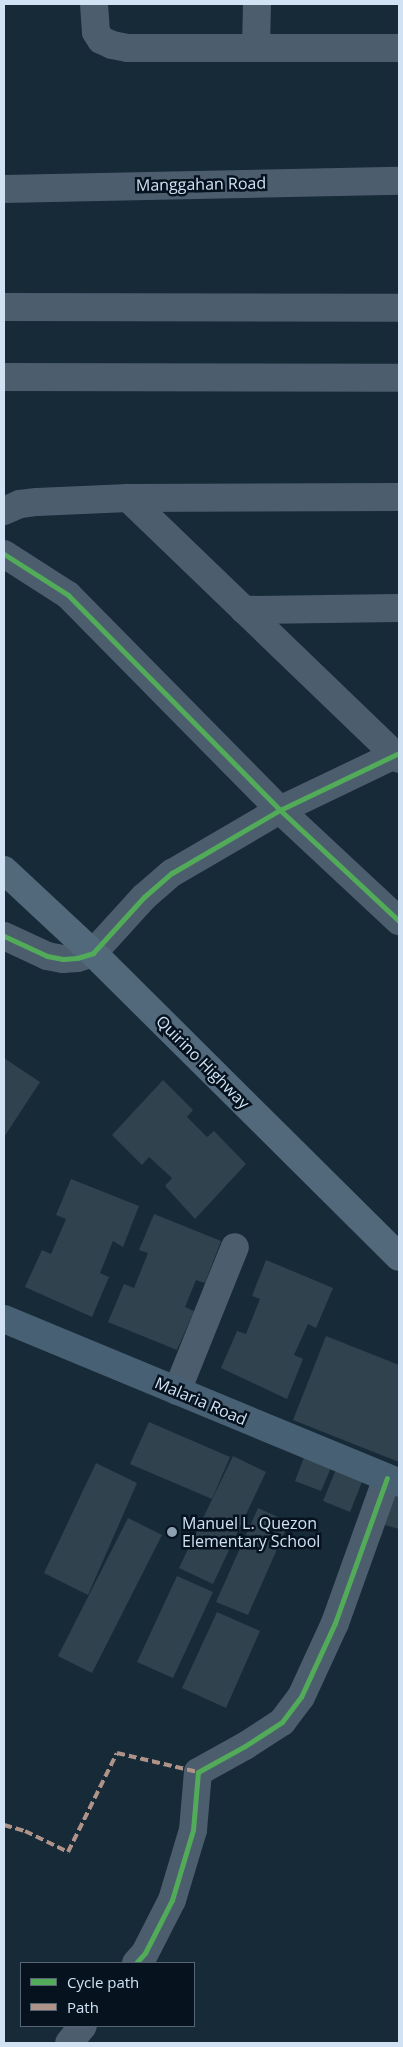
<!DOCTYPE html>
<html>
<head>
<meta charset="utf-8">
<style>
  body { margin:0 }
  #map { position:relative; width:403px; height:2047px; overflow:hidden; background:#172a38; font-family:"Open Sans",sans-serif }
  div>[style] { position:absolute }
  .building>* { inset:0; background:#30424e }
  .street>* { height:28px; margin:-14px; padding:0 14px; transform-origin:14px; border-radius:14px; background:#4c5e6e }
  .secondary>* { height:28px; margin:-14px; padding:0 14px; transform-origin:14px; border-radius:14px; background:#486073 }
  .primary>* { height:28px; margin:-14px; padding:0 14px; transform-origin:14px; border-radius:14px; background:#52697c }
  .quiet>* { height:4px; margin-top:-2px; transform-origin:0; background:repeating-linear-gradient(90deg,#af9288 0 8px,transparent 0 12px) }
  .cycleway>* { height:5px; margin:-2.5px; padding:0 2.5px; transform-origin:2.5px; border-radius:2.5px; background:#51ab58 }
  .dots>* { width:14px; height:14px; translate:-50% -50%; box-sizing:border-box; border:2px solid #06121e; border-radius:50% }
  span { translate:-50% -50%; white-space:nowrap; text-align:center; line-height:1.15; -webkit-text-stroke:5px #06121e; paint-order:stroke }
  .street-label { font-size:16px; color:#d0e2f4 }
  .poi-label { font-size:16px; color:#d0e2f4 }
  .left { translate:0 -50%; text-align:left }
  .frame { position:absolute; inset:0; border:5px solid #d0e2f4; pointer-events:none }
  .legend { position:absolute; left:20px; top:1962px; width:175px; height:65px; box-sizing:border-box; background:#06121e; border:1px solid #576574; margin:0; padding:6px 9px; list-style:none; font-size:15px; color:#d0e2f4 }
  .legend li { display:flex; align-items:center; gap:10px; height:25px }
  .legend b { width:25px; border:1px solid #576574 }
</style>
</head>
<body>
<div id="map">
  <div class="building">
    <i style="clip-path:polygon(4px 1058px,40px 1082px,4px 1137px)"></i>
    <i style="clip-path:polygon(163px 1080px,193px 1110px,187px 1117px,207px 1137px,214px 1131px,246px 1164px,195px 1219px,165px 1186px,172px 1178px,149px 1157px,142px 1165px,112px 1135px)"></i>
    <i style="clip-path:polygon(71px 1179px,139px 1206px,123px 1247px,113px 1241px,100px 1273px,109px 1277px,92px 1317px,25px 1287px,42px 1250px,51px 1254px,66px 1219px,56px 1215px)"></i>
    <i style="clip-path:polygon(154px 1214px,221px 1241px,205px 1283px,196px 1280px,185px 1307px,194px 1311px,177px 1350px,108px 1322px,124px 1284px,134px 1288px,148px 1253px,139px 1250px)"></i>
    <i style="clip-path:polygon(266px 1260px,333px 1288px,316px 1328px,308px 1324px,294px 1355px,303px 1359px,287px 1399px,221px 1368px,237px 1331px,246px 1334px,260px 1299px,252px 1296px)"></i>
    <i style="clip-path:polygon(326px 1336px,399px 1365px,399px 1462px,293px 1420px)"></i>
    <i style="clip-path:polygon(149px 1422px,230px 1457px,212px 1499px,130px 1464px)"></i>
    <i style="clip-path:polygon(306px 1452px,333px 1463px,321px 1491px,295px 1481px)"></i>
    <i style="clip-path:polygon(233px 1456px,266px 1472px,213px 1584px,179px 1568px)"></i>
    <i style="clip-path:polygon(96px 1463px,137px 1483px,88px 1595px,44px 1573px)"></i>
    <i style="clip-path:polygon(337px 1467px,364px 1477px,350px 1512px,323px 1501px)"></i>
    <i style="clip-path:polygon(390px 1493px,399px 1496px,399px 1529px,381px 1524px)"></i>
    <i style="clip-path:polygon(258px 1508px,289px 1522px,248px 1615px,216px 1602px)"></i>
    <i style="clip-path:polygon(128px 1518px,162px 1535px,92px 1673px,58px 1656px)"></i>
    <i style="clip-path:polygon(177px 1576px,213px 1592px,173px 1678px,137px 1662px)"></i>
    <i style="clip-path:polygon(217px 1612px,260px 1631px,226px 1708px,182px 1688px)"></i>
  </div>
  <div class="street">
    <i style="left:94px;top:4px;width:28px;rotate:86deg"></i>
    <i style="left:96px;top:32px;width:9px;rotate:58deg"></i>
    <i style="left:101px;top:40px;width:12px;rotate:24deg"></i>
    <i style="left:112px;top:45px;width:16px;rotate:11deg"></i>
    <i style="left:128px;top:48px;width:271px"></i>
    <i style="left:256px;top:48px;width:44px;rotate:-88.7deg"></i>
    <i style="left:4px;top:189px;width:395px;rotate:-1.2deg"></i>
    <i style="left:4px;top:307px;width:395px;rotate:0.1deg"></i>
    <i style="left:4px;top:377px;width:395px;rotate:0.1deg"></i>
    <i style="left:128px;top:498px;width:376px;rotate:43.9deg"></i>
    <i style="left:4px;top:511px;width:17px;rotate:-24deg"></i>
    <i style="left:20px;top:504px;width:17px;rotate:-7deg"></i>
    <i style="left:37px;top:502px;width:91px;rotate:-2.5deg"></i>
    <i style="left:128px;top:498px;width:271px;rotate:-0.2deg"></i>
    <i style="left:4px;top:554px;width:76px;rotate:32.6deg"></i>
    <i style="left:68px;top:595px;width:302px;rotate:45.4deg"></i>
    <i style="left:280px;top:810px;width:163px;rotate:43deg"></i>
    <i style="left:244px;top:610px;width:155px;rotate:-0.7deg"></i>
    <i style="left:4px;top:936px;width:47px;rotate:24.9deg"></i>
    <i style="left:47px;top:956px;width:16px;rotate:11deg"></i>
    <i style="left:63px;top:959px;width:14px;rotate:-4deg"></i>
    <i style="left:77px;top:958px;width:17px;rotate:-17deg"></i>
    <i style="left:93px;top:953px;width:76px;rotate:-47.7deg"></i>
    <i style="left:144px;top:897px;width:37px;rotate:-41deg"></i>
    <i style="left:172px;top:873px;width:125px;rotate:-30.3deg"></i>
    <i style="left:280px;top:810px;width:132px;rotate:-25.6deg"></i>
    <i style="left:177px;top:1391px;width:155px;rotate:-68.1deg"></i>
    <i style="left:136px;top:1963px;width:13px;rotate:-48deg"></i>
    <i style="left:145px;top:1953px;width:59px;rotate:-63deg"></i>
    <i style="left:172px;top:1900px;width:73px;rotate:-73.3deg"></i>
    <i style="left:193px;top:1830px;width:58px;rotate:-85.1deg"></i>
    <i style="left:198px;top:1772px;width:54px;rotate:-29deg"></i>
    <i style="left:245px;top:1746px;width:44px;rotate:-33deg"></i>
    <i style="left:282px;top:1722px;width:31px;rotate:-53deg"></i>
    <i style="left:301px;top:1697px;width:81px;rotate:-65.3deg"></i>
    <i style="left:335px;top:1623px;width:154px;rotate:-70.3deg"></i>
    <i style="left:69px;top:2043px;width:22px;rotate:-51deg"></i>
  </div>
  <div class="secondary">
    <i style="left:4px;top:1319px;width:428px;rotate:22.5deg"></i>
  </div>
  <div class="primary">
    <i style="left:4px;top:870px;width:122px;rotate:43deg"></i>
    <i style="left:93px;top:953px;width:431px;rotate:44.8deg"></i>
  </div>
  <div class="quiet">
    <i style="left:4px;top:1825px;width:22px;rotate:16deg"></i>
    <i style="left:25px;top:1831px;width:48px;rotate:26deg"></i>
    <i style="left:68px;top:1852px;width:110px;rotate:-63.7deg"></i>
    <i style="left:117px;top:1753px;width:83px;rotate:13.2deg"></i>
  </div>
  <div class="cycleway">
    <i style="left:4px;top:554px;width:76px;rotate:32.6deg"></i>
    <i style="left:68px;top:595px;width:302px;rotate:45.4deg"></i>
    <i style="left:280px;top:810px;width:163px;rotate:43deg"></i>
    <i style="left:4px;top:936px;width:47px;rotate:24.9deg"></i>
    <i style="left:47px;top:956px;width:16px;rotate:11deg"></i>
    <i style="left:63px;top:959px;width:14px;rotate:-4deg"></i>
    <i style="left:77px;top:958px;width:17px;rotate:-17deg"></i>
    <i style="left:93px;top:953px;width:76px;rotate:-47.7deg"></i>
    <i style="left:144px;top:897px;width:37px;rotate:-41deg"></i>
    <i style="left:172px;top:873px;width:125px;rotate:-30.3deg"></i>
    <i style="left:280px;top:810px;width:132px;rotate:-25.6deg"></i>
    <i style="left:136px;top:1963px;width:13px;rotate:-48deg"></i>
    <i style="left:145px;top:1953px;width:59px;rotate:-63deg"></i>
    <i style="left:172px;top:1900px;width:73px;rotate:-73.3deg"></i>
    <i style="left:193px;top:1830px;width:58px;rotate:-85.1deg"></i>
    <i style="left:198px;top:1772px;width:54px;rotate:-29deg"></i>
    <i style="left:245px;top:1746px;width:44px;rotate:-33deg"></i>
    <i style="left:282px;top:1722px;width:31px;rotate:-53deg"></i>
    <i style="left:301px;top:1697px;width:81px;rotate:-65.3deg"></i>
    <i style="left:335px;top:1623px;width:154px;rotate:-70.3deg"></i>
  </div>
  <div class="dots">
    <i style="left:172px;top:1532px;background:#8fa2b2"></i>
  </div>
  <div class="street-label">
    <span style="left:201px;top:184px;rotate:-1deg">Manggahan Road</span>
    <span style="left:203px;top:1062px;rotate:45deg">Quirino Highway</span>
    <span style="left:201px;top:1401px;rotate:23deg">Malaria Road</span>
  </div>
  <div class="poi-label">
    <span class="left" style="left:182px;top:1532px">Manuel L. Quezon<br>Elementary School</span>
  </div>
  <div class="frame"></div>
  <ul class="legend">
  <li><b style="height:6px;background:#51ab58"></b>Cycle path</li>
  <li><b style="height:6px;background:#af9288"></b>Path</li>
  </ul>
</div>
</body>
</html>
